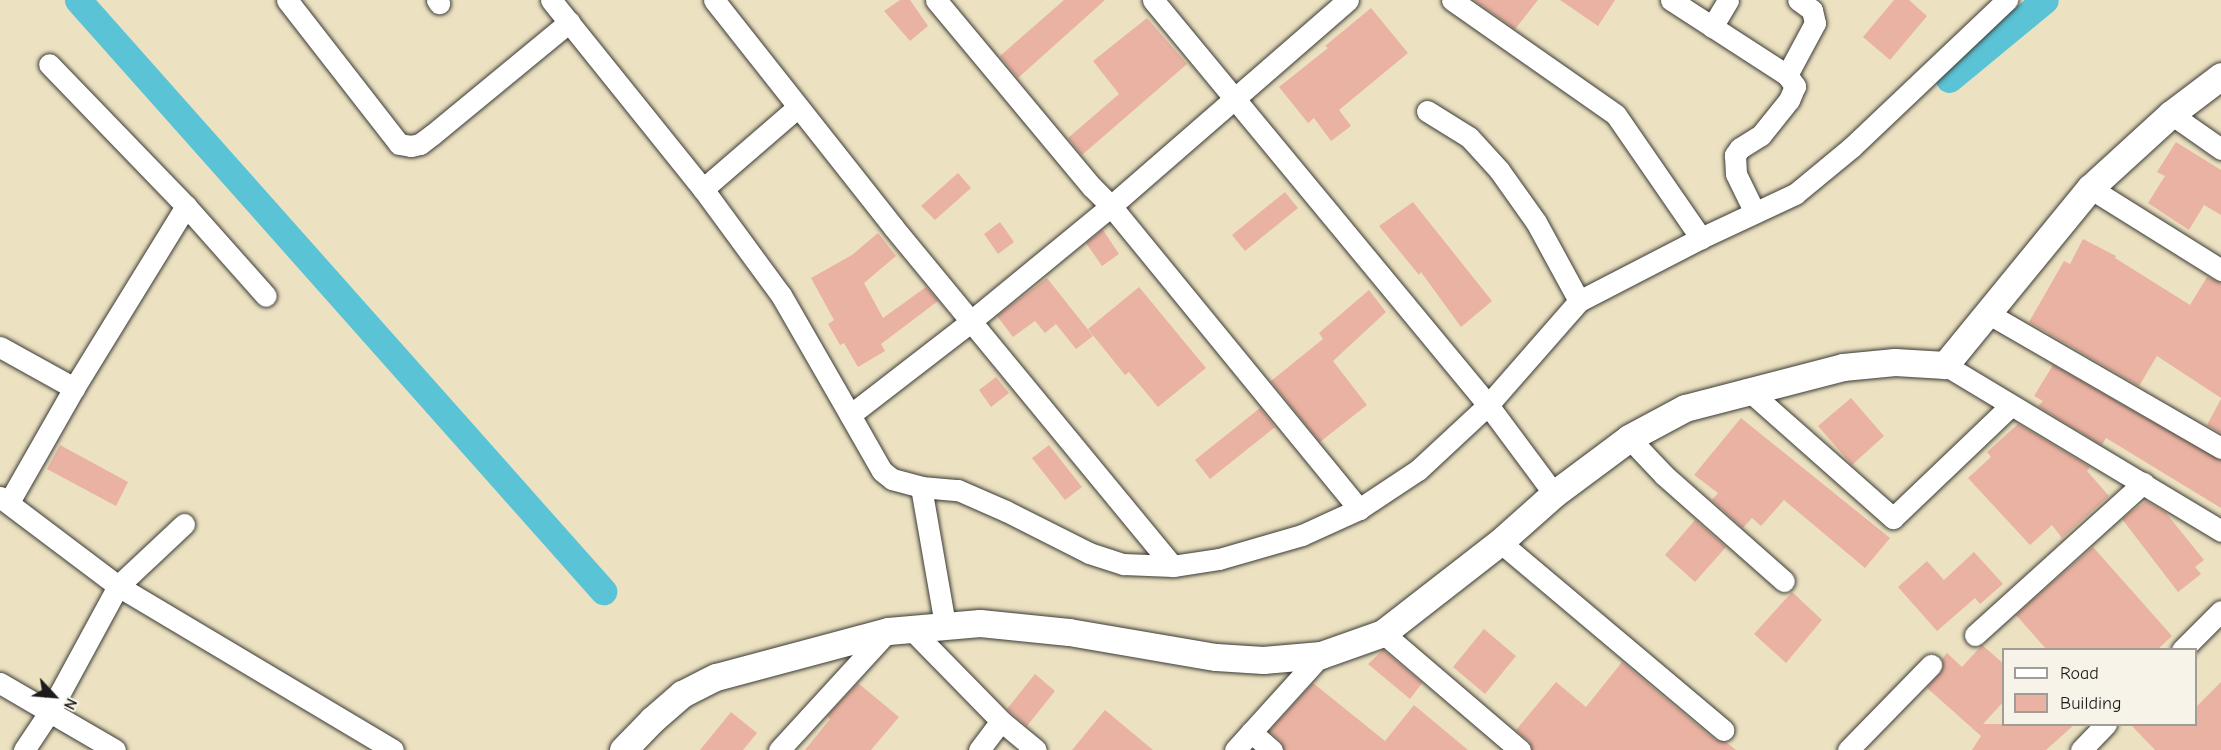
<!DOCTYPE html>
<html>
<head>
<meta charset="utf-8">
<style>
  body { margin:0 }
  #map { position:relative; width:2221px; height:750px; overflow:hidden; background:#ece2c2; font-family:"Comic Neue",sans-serif }
  div>[style] { position:absolute }
  .canal>* { height:27px; margin:-13.5px; padding:0 13.5px; transform-origin:13.5px; border-radius:13.5px; background:#5ac3d5 }
  .building>* { inset:0; background:#eab2a2 }
  .roads { filter:drop-shadow(0 0 2px #3b3a35) drop-shadow(0 0 2px #3b3a35) }
  .minor>* { height:21px; margin:-10.5px; padding:0 10.5px; transform-origin:10.5px; border-radius:10.5px; background:#fff }
  .tertiary>* { height:27px; margin:-13.5px; padding:0 13.5px; transform-origin:13.5px; border-radius:13.5px; background:#fff }
  span { translate:-50% -50%; white-space:nowrap; text-align:center; line-height:1.15; -webkit-text-stroke:4.5px #f7f3e8; paint-order:stroke }
  .legend { position:absolute; left:2002px; top:648px; width:195px; height:78px; box-sizing:border-box; background:#f7f3e8; border:2px solid #9f9d96; margin:0; padding:8px 10px; list-style:none; font-size:18px; color:#1c1c1c }
  .legend li { display:flex; align-items:center; gap:12px; height:30px }
  .legend b { width:30px; border:2px solid #9f9d96 }
  .north { position:absolute; left:24px; top:666px; width:60px; height:60px; -webkit-text-stroke:4px #f7f3e8; paint-order:stroke; rotate:116deg; font-size:16px; font-weight:700; line-height:24px; text-align:center; color:#1c1c1c }
  .north::after { content:''; display:block; margin:auto; width:21px; height:27px; background:#1c1c1c; clip-path:polygon(50% 0,100% 100%,50% 72%,0 100%) }
</style>
</head>
<body>
<div id="map">
  <div class="canal">
    <i style="left:78px;top:0;width:791px;rotate:48.38deg"></i>
    <i style="left:1949px;top:79px;width:124px;rotate:-39.5deg"></i>
  </div>
  <div class="building">
    <i style="clip-path:polygon(900px 0,910px 0,928px 26px,910px 41px,884px 11px)"></i>
    <i style="clip-path:polygon(1064px 0,1105px 0,1018px 78px,1000px 56px)"></i>
    <i style="clip-path:polygon(1474px 0,1538px 0,1515px 29px)"></i>
    <i style="clip-path:polygon(1560px 0,1615px 0,1598px 26px)"></i>
    <i style="clip-path:polygon(1894px 0,1909px 0,1927px 16px,1890px 60px,1863px 37px)"></i>
    <i style="clip-path:polygon(1371px 8px,1408px 53px,1339px 110px,1351px 126px,1331px 141px,1314px 118px,1308px 123px,1279px 87px,1328px 48px,1325px 46px)"></i>
    <i style="clip-path:polygon(1147px 18px,1187px 64px,1082px 155px,1068px 138px,1119px 94px,1093px 61px)"></i>
    <i style="clip-path:polygon(2176px 142px,2221px 170px,2221px 215px,2204px 205px,2189px 230px,2148px 203px,2165px 176px,2157px 172px)"></i>
    <i style="clip-path:polygon(958px 173px,971px 188px,935px 220px,921px 206px)"></i>
    <i style="clip-path:polygon(1285px 192px,1298px 208px,1245px 251px,1232px 235px)"></i>
    <i style="clip-path:polygon(1413px 202px,1492px 301px,1461px 327px,1421px 272px,1419px 275px,1379px 226px)"></i>
    <i style="clip-path:polygon(1000px 222px,1014px 242px,998px 254px,984px 234px)"></i>
    <i style="clip-path:polygon(1103px 230px,1119px 254px,1102px 266px,1086px 243px)"></i>
    <i style="clip-path:polygon(878px 233px,896px 256px,864px 283px,883px 318px,926px 287px,938px 301px,881px 344px,885px 351px,858px 367px,844px 343px,840px 345px,828px 324px,834px 320px,811px 278px,852px 255px)"></i>
    <i style="clip-path:polygon(2083px 239px,2116px 256px,2115px 258px,2190px 305px,2207px 277px,2221px 283px,2221px 398px,2157px 356px,2139px 386px,2029px 322px,2064px 261px,2070px 264px)"></i>
    <i style="clip-path:polygon(1047px 278px,1093px 336px,1076px 349px,1056px 324px,1045px 333px,1035px 321px,1013px 337px,997px 316px)"></i>
    <i style="clip-path:polygon(1139px 287px,1206px 368px,1158px 407px,1129px 372px,1125px 375px,1088px 329px)"></i>
    <i style="clip-path:polygon(1369px 290px,1386px 312px,1333px 361px,1367px 405px,1320px 442px,1271px 381px,1323px 339px,1319px 333px)"></i>
    <i style="clip-path:polygon(2053px 365px,2221px 461px,2221px 508px,2106px 438px,2102px 445px,2038px 406px,2043px 401px,2034px 396px)"></i>
    <i style="clip-path:polygon(996px 377px,1009px 393px,991px 407px,979px 390px)"></i>
    <i style="clip-path:polygon(1851px 398px,1884px 436px,1852px 465px,1818px 426px)"></i>
    <i style="clip-path:polygon(2221px 399px,2221px 433px,2207px 425px)"></i>
    <i style="clip-path:polygon(1260px 408px,1275px 427px,1210px 479px,1195px 460px)"></i>
    <i style="clip-path:polygon(1741px 418px,1890px 538px,1865px 568px,1784px 500px,1761px 526px,1752px 518px,1743px 528px,1712px 500px,1718px 493px,1694px 475px)"></i>
    <i style="clip-path:polygon(2018px 424px,2090px 467px,2087px 471px,2109px 496px,2062px 538px,2052px 525px,2030px 545px,1968px 478px,1991px 457px,1987px 452px)"></i>
    <i style="clip-path:polygon(60px 445px,128px 482px,116px 506px,47px 469px)"></i>
    <i style="clip-path:polygon(1049px 445px,1082px 487px,1065px 500px,1032px 458px)"></i>
    <i style="clip-path:polygon(2146px 501px,2166px 513px,2204px 560px,2195px 567px,2201px 574px,2178px 592px,2122px 519px)"></i>
    <i style="clip-path:polygon(1695px 520px,1726px 547px,1695px 582px,1665px 555px)"></i>
    <i style="clip-path:polygon(2093px 547px,2172px 636px,2157px 650px,2047px 650px,2016px 615px)"></i>
    <i style="clip-path:polygon(1974px 552px,2003px 584px,1980px 604px,1975px 598px,1937px 631px,1898px 587px,1927px 561px,1944px 580px)"></i>
    <i style="clip-path:polygon(1792px 592px,1822px 620px,1786px 663px,1754px 634px)"></i>
    <i style="clip-path:polygon(1484px 629px,1516px 656px,1485px 694px,1453px 667px)"></i>
    <i style="clip-path:polygon(1982px 645px,2004px 664px,2004px 701px,1983px 724px,2075px 724px,2046px 750px,1972px 750px,1981px 736px,1927px 688px,1940px 673px,1943px 668px,1942px 659px,1947px 653px,1962px 667px)"></i>
    <i style="clip-path:polygon(1383px 650px,1422px 683px,1410px 699px,1368px 664px)"></i>
    <i style="clip-path:polygon(1622px 662px,1715px 740px,1726px 742px,1736px 750px,1532px 750px,1529px 741px,1516px 730px,1556px 682px,1586px 707px)"></i>
    <i style="clip-path:polygon(1035px 674px,1055px 691px,1027px 726px,1007px 709px)"></i>
    <i style="clip-path:polygon(2221px 682px,2221px 750px,2155px 750px,2130px 724px,2196px 724px,2196px 707px)"></i>
    <i style="clip-path:polygon(858px 683px,899px 717px,871px 750px,805px 750px,830px 719px,827px 716px)"></i>
    <i style="clip-path:polygon(1313px 683px,1385px 741px,1414px 705px,1468px 750px,1284px 750px,1281px 741px,1269px 731px)"></i>
    <i style="clip-path:polygon(1105px 710px,1153px 750px,1072px 750px)"></i>
    <i style="clip-path:polygon(731px 712px,757px 733px,743px 750px,700px 750px)"></i>
  </div>
  <div class="roads">
    <div class="minor">
      <i style="left:287px;top:0;width:182px;rotate:52.1deg"></i>
      <i style="left:399px;top:144px;width:12px;rotate:9deg"></i>
      <i style="left:411px;top:146px;width:9px;rotate:-13deg"></i>
      <i style="left:420px;top:144px;width:15px;rotate:-37deg"></i>
      <i style="left:432px;top:135px;width:178px;rotate:-39.5deg"></i>
      <i style="left:437px;top:0;width:4px;rotate:56deg"></i>
      <i style="left:551px;top:0;width:243px;rotate:51.2deg"></i>
      <i style="left:703px;top:189px;width:132px;rotate:53.7deg"></i>
      <i style="left:781px;top:295px;width:138px;rotate:60.1deg"></i>
      <i style="left:850px;top:415px;width:145px;rotate:-37.7deg"></i>
      <i style="left:965px;top:326px;width:189px;rotate:-39.4deg"></i>
      <i style="left:1111px;top:206px;width:314px;rotate:-41deg"></i>
      <i style="left:714px;top:0;width:290px;rotate:51.7deg"></i>
      <i style="left:894px;top:228px;width:438px;rotate:50.5deg"></i>
      <i style="left:936px;top:0;width:244px;rotate:50.2deg"></i>
      <i style="left:1092px;top:187px;width:27px;rotate:45deg"></i>
      <i style="left:1111px;top:206px;width:392px;rotate:50.7deg"></i>
      <i style="left:1153px;top:0;width:526px;rotate:50.4deg"></i>
      <i style="left:1488px;top:405px;width:111px;rotate:53.4deg"></i>
      <i style="left:1452px;top:0;width:200px;rotate:35deg"></i>
      <i style="left:1616px;top:115px;width:150px;rotate:55.4deg"></i>
      <i style="left:1671px;top:0;width:138px;rotate:32.9deg"></i>
      <i style="left:1787px;top:75px;width:14px;rotate:54deg"></i>
      <i style="left:1795px;top:86px;width:15px;rotate:113deg"></i>
      <i style="left:1789px;top:100px;width:45px;rotate:128.7deg"></i>
      <i style="left:1761px;top:135px;width:25px;rotate:148deg"></i>
      <i style="left:1740px;top:148px;width:9px;rotate:126deg"></i>
      <i style="left:1735px;top:155px;width:19px;rotate:87deg"></i>
      <i style="left:1736px;top:174px;width:43px;rotate:64deg"></i>
      <i style="left:1712px;top:27px;width:31px;rotate:-59deg"></i>
      <i style="left:1787px;top:75px;width:59px;rotate:-61.7deg"></i>
      <i style="left:1815px;top:23px;width:13px;rotate:-103deg"></i>
      <i style="left:1812px;top:10px;width:17px;rotate:-144deg"></i>
      <i style="left:1427px;top:111px;width:49px;rotate:31.8deg"></i>
      <i style="left:1469px;top:137px;width:45px;rotate:47.7deg"></i>
      <i style="left:1499px;top:170px;width:64px;rotate:54.6deg"></i>
      <i style="left:1536px;top:222px;width:90px;rotate:61.4deg"></i>
      <i style="left:2171px;top:114px;width:61px;rotate:35deg"></i>
      <i style="left:2090px;top:188px;width:155px;rotate:32deg"></i>
      <i style="left:703px;top:189px;width:125px;rotate:-40.8deg"></i>
      <i style="left:186px;top:206px;width:120px;rotate:48.4deg"></i>
      <i style="left:1989px;top:314px;width:268px;rotate:30deg"></i>
      <i style="left:0;top:347px;width:85px;rotate:29deg"></i>
      <i style="left:1945px;top:365px;width:322px;rotate:31deg"></i>
      <i style="left:1747px;top:389px;width:195px;rotate:41.5deg"></i>
      <i style="left:1893px;top:518px;width:162px;rotate:-43.7deg"></i>
      <i style="left:850px;top:415px;width:64px;rotate:60.3deg"></i>
      <i style="left:882px;top:471px;width:13px;rotate:39deg"></i>
      <i style="left:892px;top:479px;width:30px;rotate:15deg"></i>
      <i style="left:921px;top:487px;width:37px;rotate:5deg"></i>
      <i style="left:958px;top:490px;width:52px;rotate:23.6deg"></i>
      <i style="left:1006px;top:511px;width:93px;rotate:26.8deg"></i>
      <i style="left:1089px;top:553px;width:36px;rotate:18deg"></i>
      <i style="left:1123px;top:564px;width:50px;rotate:2.3deg"></i>
      <i style="left:1173px;top:566px;width:47px;rotate:-8.7deg"></i>
      <i style="left:1219px;top:559px;width:86px;rotate:-16.1deg"></i>
      <i style="left:1302px;top:535px;width:63px;rotate:-24.5deg"></i>
      <i style="left:1359px;top:509px;width:71px;rotate:-33.5deg"></i>
      <i style="left:1418px;top:470px;width:96px;rotate:-42.9deg"></i>
      <i style="left:1488px;top:405px;width:138px;rotate:-48.8deg"></i>
      <i style="left:1579px;top:301px;width:137px;rotate:-27.3deg"></i>
      <i style="left:1701px;top:238px;width:104px;rotate:-25.1deg"></i>
      <i style="left:1795px;top:194px;width:74px;rotate:-39.5deg"></i>
      <i style="left:1852px;top:147px;width:214px;rotate:-43.5deg"></i>
      <i style="left:1629px;top:438px;width:51px;rotate:46.6deg"></i>
      <i style="left:1664px;top:475px;width:160px;rotate:41.5deg"></i>
      <i style="left:921px;top:487px;width:139px;rotate:80.1deg"></i>
      <i style="left:0;top:497px;width:148px;rotate:37deg"></i>
      <i style="left:118px;top:586px;width:142px;rotate:118.5deg"></i>
      <i style="left:50px;top:711px;width:47px;rotate:123.7deg"></i>
      <i style="left:9px;top:502px;width:131px;rotate:-60.3deg"></i>
      <i style="left:74px;top:388px;width:214px;rotate:-58.4deg"></i>
      <i style="left:186px;top:206px;width:197px;rotate:-134deg"></i>
      <i style="left:184px;top:524px;width:91px;rotate:136.8deg"></i>
      <i style="left:118px;top:586px;width:320px;rotate:30.8deg"></i>
      <i style="left:1500px;top:542px;width:292px;rotate:40.1deg"></i>
      <i style="left:910px;top:628px;width:130px;rotate:45.6deg"></i>
      <i style="left:1001px;top:721px;width:45px;rotate:39.6deg"></i>
      <i style="left:1383px;top:633px;width:180px;rotate:40.5deg"></i>
      <i style="left:1975px;top:635px;width:227px;rotate:-42.1deg"></i>
      <i style="left:2182px;top:650px;width:55px;rotate:-45deg"></i>
      <i style="left:0;top:683px;width:133px;rotate:30.2deg"></i>
      <i style="left:1251px;top:732px;width:28px;rotate:41deg"></i>
      <i style="left:779px;top:750px;width:161px;rotate:-47.5deg"></i>
      <i style="left:979px;top:750px;width:36px;rotate:-53deg"></i>
      <i style="left:1235px;top:750px;width:128px;rotate:-47.8deg"></i>
      <i style="left:1848px;top:750px;width:119px;rotate:-45.7deg"></i>
      <i style="left:2081px;top:750px;width:36px;rotate:-46deg"></i>
    </div>
    <div class="tertiary">
      <i style="left:623px;top:750px;width:42px;rotate:-46deg"></i>
      <i style="left:652px;top:720px;width:40px;rotate:-41deg"></i>
      <i style="left:682px;top:694px;width:38px;rotate:-27deg"></i>
      <i style="left:716px;top:677px;width:178px;rotate:-15deg"></i>
      <i style="left:888px;top:631px;width:92px;rotate:-5deg"></i>
      <i style="left:980px;top:623px;width:89px;rotate:5.8deg"></i>
      <i style="left:1069px;top:632px;width:149px;rotate:9.7deg"></i>
      <i style="left:1216px;top:657px;width:47px;rotate:3.7deg"></i>
      <i style="left:1263px;top:660px;width:58px;rotate:-4.9deg"></i>
      <i style="left:1321px;top:655px;width:66px;rotate:-19.5deg"></i>
      <i style="left:1383px;top:633px;width:148px;rotate:-37.9deg"></i>
      <i style="left:1500px;top:542px;width:72px;rotate:-41.6deg"></i>
      <i style="left:1554px;top:494px;width:94px;rotate:-36.7deg"></i>
      <i style="left:1629px;top:438px;width:64px;rotate:-28.2deg"></i>
      <i style="left:1685px;top:408px;width:163px;rotate:-14.5deg"></i>
      <i style="left:1843px;top:367px;width:52px;rotate:-5.5deg"></i>
      <i style="left:1895px;top:362px;width:50px;rotate:3.4deg"></i>
      <i style="left:1945px;top:365px;width:229px;rotate:-50.7deg"></i>
      <i style="left:2090px;top:188px;width:110px;rotate:-42.4deg"></i>
      <i style="left:2171px;top:114px;width:63px;rotate:-37.2deg"></i>
    </div>
  </div>
  <ul class="legend">
  <li><b style="height:8px;background:#fff"></b>Road</li>
  <li><b style="height:16px;background:#eab2a2"></b>Building</li>
  </ul>
  <div class="north">N</div>
</div>
</body>
</html>
